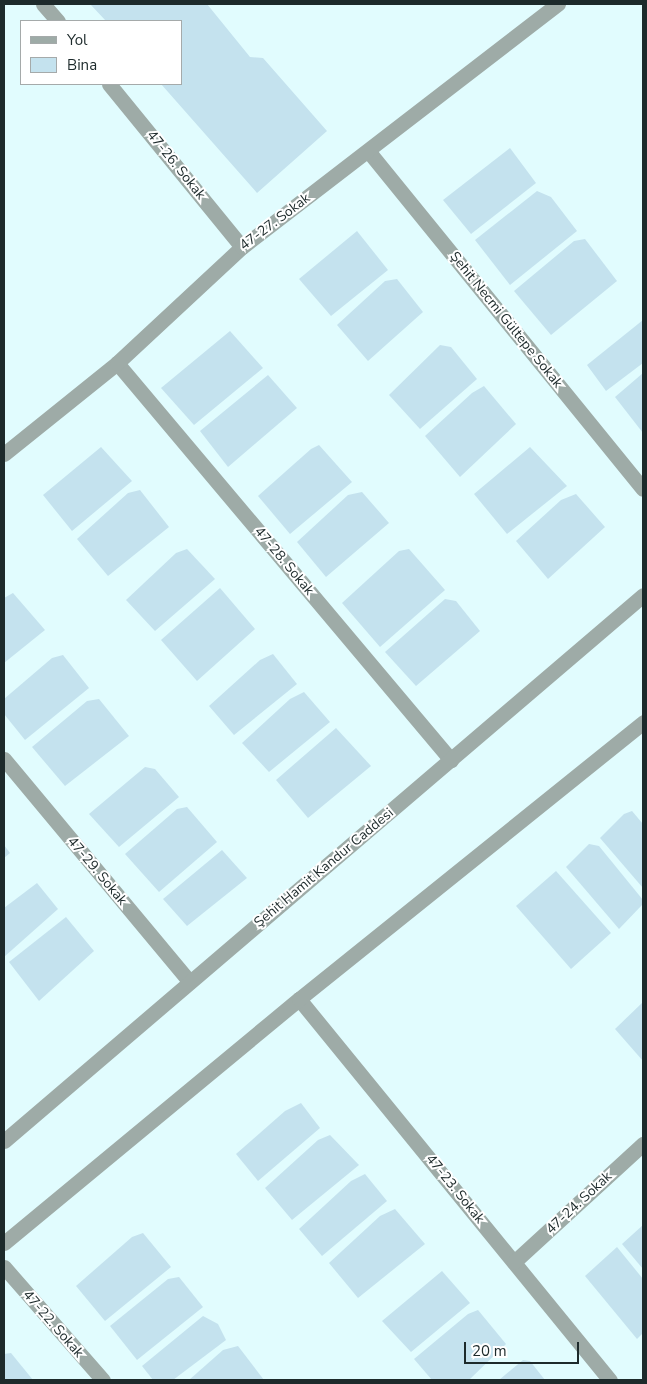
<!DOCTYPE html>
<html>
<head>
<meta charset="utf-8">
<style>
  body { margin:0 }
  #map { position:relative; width:647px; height:1384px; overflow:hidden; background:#e1fcfe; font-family:"Nunito Sans",sans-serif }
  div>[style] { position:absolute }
  .building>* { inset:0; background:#c4e2ee }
  .minor>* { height:15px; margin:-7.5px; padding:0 7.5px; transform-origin:7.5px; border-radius:7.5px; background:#9eaba7 }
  span { translate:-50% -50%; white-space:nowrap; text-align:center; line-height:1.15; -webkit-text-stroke:4px #fff; paint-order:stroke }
  .street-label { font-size:14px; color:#1d2a2b }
  .frame { position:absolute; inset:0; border:5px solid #1d2a2b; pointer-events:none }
  .legend { position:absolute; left:20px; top:20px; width:162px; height:65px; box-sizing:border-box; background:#fff; border:1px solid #a5aaaa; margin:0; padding:6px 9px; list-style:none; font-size:15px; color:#1d2a2b }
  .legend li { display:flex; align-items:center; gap:10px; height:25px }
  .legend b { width:25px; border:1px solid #a5aaaa }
  .scale { position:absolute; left:464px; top:1342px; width:115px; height:22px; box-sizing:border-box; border:2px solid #1d2a2b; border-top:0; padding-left:6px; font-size:15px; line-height:18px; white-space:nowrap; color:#1d2a2b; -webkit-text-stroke:4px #fff; paint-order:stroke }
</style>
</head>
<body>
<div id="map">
  <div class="building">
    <i style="clip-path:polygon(90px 4px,207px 4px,250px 57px,263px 58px,327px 131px,257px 193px,161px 84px,181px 84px,181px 21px,106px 21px)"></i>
    <i style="clip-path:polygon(510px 148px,536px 183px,471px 234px,443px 200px)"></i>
    <i style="clip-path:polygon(537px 191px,551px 197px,577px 231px,510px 285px,475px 240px)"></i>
    <i style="clip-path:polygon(357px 231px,388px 270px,331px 316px,299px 279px)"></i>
    <i style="clip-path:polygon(585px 239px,617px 281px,551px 335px,514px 291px,574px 241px)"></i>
    <i style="clip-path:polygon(397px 279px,423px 312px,368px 361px,337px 325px,385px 281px)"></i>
    <i style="clip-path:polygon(643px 320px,643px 363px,606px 391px,587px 365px)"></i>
    <i style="clip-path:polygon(230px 331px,263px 368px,194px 425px,161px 388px)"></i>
    <i style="clip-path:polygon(440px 345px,451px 347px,477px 379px,420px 429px,389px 395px)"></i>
    <i style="clip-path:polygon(643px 373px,643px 433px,615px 397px)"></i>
    <i style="clip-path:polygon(268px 375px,297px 408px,228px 467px,200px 431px)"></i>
    <i style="clip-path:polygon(484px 386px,516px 424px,460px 477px,425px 436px,472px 393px)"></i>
    <i style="clip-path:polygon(319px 445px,352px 482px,290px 534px,258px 496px,311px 449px)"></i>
    <i style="clip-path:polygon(101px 447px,132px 481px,72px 531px,43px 495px)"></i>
    <i style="clip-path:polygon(530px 447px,567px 486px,507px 534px,474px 494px)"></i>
    <i style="clip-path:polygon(140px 490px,169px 527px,108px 576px,77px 539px,128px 493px)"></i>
    <i style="clip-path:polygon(362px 492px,389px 523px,326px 577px,297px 542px,348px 495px)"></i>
    <i style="clip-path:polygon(576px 494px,605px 527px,548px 579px,516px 541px,561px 500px)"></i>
    <i style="clip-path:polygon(187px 549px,215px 579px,155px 631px,126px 600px,176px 553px)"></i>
    <i style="clip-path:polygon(409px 549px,445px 590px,380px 647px,342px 603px,399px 551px)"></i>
    <i style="clip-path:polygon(220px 588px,255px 629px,197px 681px,161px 640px)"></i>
    <i style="clip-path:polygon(13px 593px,45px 630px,4px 663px,4px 598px)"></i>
    <i style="clip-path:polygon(445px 599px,456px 601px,480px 631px,416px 686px,385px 652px)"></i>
    <i style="clip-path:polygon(273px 654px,297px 684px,234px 735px,209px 706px,260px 660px)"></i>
    <i style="clip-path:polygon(63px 655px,89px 688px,25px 740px,4px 714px,4px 699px,52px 658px)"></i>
    <i style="clip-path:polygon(304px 692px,330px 722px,269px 772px,242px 743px,290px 699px)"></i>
    <i style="clip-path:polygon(99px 699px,129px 736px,65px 786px,32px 747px,87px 701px)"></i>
    <i style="clip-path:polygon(336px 728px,371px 766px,308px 818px,276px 780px)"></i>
    <i style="clip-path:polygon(145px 767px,155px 769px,179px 797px,119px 847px,89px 814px)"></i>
    <i style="clip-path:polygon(187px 807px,217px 842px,159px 892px,125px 854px,177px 809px)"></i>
    <i style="clip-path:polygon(632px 811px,643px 824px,643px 888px,600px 838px,624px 814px)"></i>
    <i style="clip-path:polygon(589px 844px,599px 846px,643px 900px,643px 904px,619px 929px,566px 867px)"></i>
    <i style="clip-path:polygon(4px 845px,10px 853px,4px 858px)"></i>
    <i style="clip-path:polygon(222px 850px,247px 878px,187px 926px,163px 899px)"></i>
    <i style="clip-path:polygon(556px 871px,611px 933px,571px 969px,516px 906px)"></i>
    <i style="clip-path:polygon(37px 883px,58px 909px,4px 957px,4px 908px)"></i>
    <i style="clip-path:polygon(66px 917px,94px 951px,39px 1001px,9px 962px)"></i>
    <i style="clip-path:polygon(643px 1002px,643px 1061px,615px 1029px)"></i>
    <i style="clip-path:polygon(301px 1103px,320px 1128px,258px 1181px,236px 1154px,285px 1111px)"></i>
    <i style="clip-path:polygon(330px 1135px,359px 1165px,292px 1220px,265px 1188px,318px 1140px)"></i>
    <i style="clip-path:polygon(365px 1174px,387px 1201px,322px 1256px,299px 1229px,351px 1181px)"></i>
    <i style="clip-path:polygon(395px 1209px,425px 1244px,358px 1298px,329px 1263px,380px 1216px)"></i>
    <i style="clip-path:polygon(643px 1225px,643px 1269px,622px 1244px)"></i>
    <i style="clip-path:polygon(143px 1233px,171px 1267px,105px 1321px,76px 1286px,132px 1237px)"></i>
    <i style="clip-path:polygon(617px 1247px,643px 1279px,643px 1333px,637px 1339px,585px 1276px)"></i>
    <i style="clip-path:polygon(442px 1271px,470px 1303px,411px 1352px,382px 1321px)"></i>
    <i style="clip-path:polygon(179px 1277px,203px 1307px,137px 1360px,110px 1326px,168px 1279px)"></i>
    <i style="clip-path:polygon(478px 1310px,506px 1344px,469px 1380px,432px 1380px,414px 1359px,468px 1314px)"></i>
    <i style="clip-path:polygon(203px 1316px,218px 1324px,226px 1340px,173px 1380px,153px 1380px,142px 1366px)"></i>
    <i style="clip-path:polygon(238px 1346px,264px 1380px,189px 1380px,223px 1350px)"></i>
    <i style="clip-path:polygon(11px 1353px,33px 1380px,4px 1380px,4px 1354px)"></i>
    <i style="clip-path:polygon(523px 1360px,530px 1361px,545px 1380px,499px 1380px)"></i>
  </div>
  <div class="minor">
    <i style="left:43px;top:4px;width:23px;rotate:49deg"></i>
    <i style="left:109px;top:84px;width:210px;rotate:50.8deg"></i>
    <i style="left:369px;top:152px;width:434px;rotate:50.9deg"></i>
    <i style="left:117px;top:363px;width:519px;rotate:49.93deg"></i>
    <i style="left:4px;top:454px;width:145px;rotate:-38.8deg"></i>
    <i style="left:117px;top:363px;width:171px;rotate:-42.9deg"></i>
    <i style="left:242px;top:247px;width:399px;rotate:-37.6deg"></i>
    <i style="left:4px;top:759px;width:290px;rotate:50.2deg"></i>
    <i style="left:299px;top:999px;width:492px;rotate:50.8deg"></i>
    <i style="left:4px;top:1141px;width:840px;rotate:-40.51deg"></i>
    <i style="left:4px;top:1243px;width:383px;rotate:-39.6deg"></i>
    <i style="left:299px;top:999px;width:442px;rotate:-38.8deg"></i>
    <i style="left:514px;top:1262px;width:175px;rotate:-42.5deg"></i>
    <i style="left:4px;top:1267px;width:150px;rotate:48.8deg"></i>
  </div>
  <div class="street-label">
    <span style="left:176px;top:165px;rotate:51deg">47-26. Sokak</span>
    <span style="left:275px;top:222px;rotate:-37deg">47-27. Sokak</span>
    <span style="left:506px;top:320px;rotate:51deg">Şehit Necmi Gültepe Sokak</span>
    <span style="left:284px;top:561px;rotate:50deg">47-28. Sokak</span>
    <span style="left:324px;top:868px;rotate:-40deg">Şehit Hamit Kandur Caddesi</span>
    <span style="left:97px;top:871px;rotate:50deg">47-29. Sokak</span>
    <span style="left:455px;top:1189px;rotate:51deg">47-23. Sokak</span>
    <span style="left:579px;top:1203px;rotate:-43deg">47-24. Sokak</span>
    <span style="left:53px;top:1324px;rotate:49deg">47-22. Sokak</span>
  </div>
  <div class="frame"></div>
  <ul class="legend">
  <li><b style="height:6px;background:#9eaba7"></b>Yol</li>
  <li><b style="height:14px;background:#c4e2ee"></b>Bina</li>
  </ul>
  <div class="scale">20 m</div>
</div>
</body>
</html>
